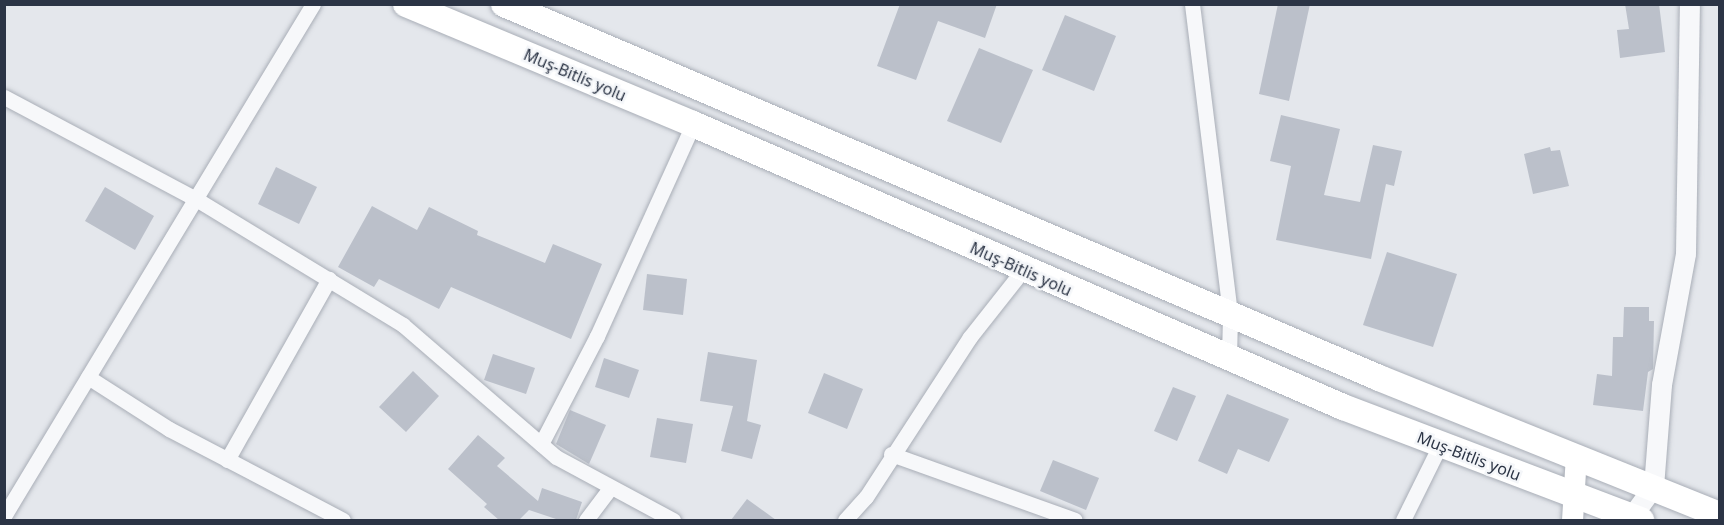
<!DOCTYPE html>
<html>
<head>
<meta charset="utf-8">
<style>
  body { margin:0 }
  #map { position:relative; width:1724px; height:525px; overflow:hidden; background:#e4e7ec; font-family:"Noto Sans",sans-serif }
  div>[style] { position:absolute }
  .building>* { inset:0; background:#bbc0ca }
  .roads { filter:drop-shadow(0 0 2px #a9aeb7) drop-shadow(0 0 2px #a9aeb7) }
  .minor>* { height:15px; margin:-7.5px; padding:0 7.5px; transform-origin:7.5px; border-radius:7.5px; background:#f7f8fa }
  .tertiary>* { height:20px; margin:-10px; padding:0 10px; transform-origin:10px; border-radius:10px; background:#f7f8fa }
  .secondary>* { height:21px; margin:-10.5px; padding:0 10.5px; transform-origin:10.5px; border-radius:10.5px; background:#fff }
  .trunk>* { height:26px; margin:-13px; padding:0 13px; transform-origin:13px; border-radius:13px; background:#fff }
  span { translate:-50% -50%; white-space:nowrap; text-align:center; line-height:1.15; -webkit-text-stroke:5px #f4f6f9; paint-order:stroke }
  .street-label { font-size:16px; color:#2b3445 }
  .frame { position:absolute; inset:0; border:6px solid #2b3445; pointer-events:none }
</style>
</head>
<body>
<div id="map">
  <div class="building">
    <i style="clip-path:polygon(900px 4px,997px 4px,985px 38px,938px 21px,916px 80px,877px 66px)"></i>
    <i style="clip-path:polygon(1278px 4px,1310px 4px,1289px 101px,1259px 94px)"></i>
    <i style="clip-path:polygon(1625px 4px,1659px 4px,1665px 52px,1620px 58px,1617px 30px,1629px 29px)"></i>
    <i style="clip-path:polygon(1065px 15px,1116px 36px,1094px 91px,1042px 70px)"></i>
    <i style="clip-path:polygon(979px 48px,1033px 70px,1001px 143px,947px 121px)"></i>
    <i style="clip-path:polygon(1281px 115px,1340px 129px,1324px 195px,1360px 202px,1373px 145px,1402px 151px,1394px 186px,1386px 184px,1371px 259px,1276px 240px,1291px 166px,1270px 161px)"></i>
    <i style="clip-path:polygon(1550px 147px,1551px 151px,1560px 150px,1569px 186px,1533px 194px,1524px 154px)"></i>
    <i style="clip-path:polygon(276px 167px,317px 187px,299px 224px,258px 204px)"></i>
    <i style="clip-path:polygon(105px 187px,154px 216px,135px 250px,85px 221px)"></i>
    <i style="clip-path:polygon(372px 206px,417px 230px,429px 207px,478px 231px,477px 235px,545px 263px,553px 244px,602px 264px,571px 339px,451px 287px,439px 309px,379px 279px,374px 287px,338px 267px)"></i>
    <i style="clip-path:polygon(1387px 252px,1457px 274px,1433px 347px,1363px 325px)"></i>
    <i style="clip-path:polygon(647px 274px,687px 279px,683px 315px,643px 310px)"></i>
    <i style="clip-path:polygon(1624px 307px,1649px 307px,1649px 321px,1654px 321px,1653px 369px,1648px 372px,1643px 411px,1593px 405px,1597px 374px,1612px 376px,1613px 337px,1623px 337px)"></i>
    <i style="clip-path:polygon(708px 352px,757px 360px,747px 421px,761px 425px,752px 459px,721px 451px,733px 406px,700px 401px)"></i>
    <i style="clip-path:polygon(493px 354px,535px 368px,526px 394px,484px 380px)"></i>
    <i style="clip-path:polygon(604px 358px,639px 370px,629px 398px,595px 387px)"></i>
    <i style="clip-path:polygon(413px 371px,439px 396px,406px 432px,379px 407px)"></i>
    <i style="clip-path:polygon(824px 373px,863px 389px,847px 429px,808px 413px)"></i>
    <i style="clip-path:polygon(1173px 387px,1196px 396px,1177px 441px,1154px 431px)"></i>
    <i style="clip-path:polygon(1227px 394px,1289px 419px,1269px 462px,1238px 449px,1227px 474px,1198px 461px)"></i>
    <i style="clip-path:polygon(570px 410px,606px 425px,589px 464px,556px 444px)"></i>
    <i style="clip-path:polygon(657px 418px,693px 424px,686px 463px,650px 457px)"></i>
    <i style="clip-path:polygon(478px 435px,505px 458px,497px 466px,538px 501px,542px 488px,582px 502px,576px 520px,559px 520px,529px 510px,519px 520px,499px 520px,484px 507px,487px 504px,448px 469px)"></i>
    <i style="clip-path:polygon(1053px 460px,1099px 478px,1086px 510px,1040px 491px)"></i>
    <i style="clip-path:polygon(747px 499px,776px 520px,731px 520px)"></i>
  </div>
  <div class="roads">
    <div class="minor">
      <i style="left:1192px;top:4px;width:313px;rotate:83deg"></i>
      <i style="left:1230px;top:315px;width:43px;rotate:91.3deg"></i>
      <i style="left:4px;top:97px;width:217px;rotate:28deg"></i>
      <i style="left:196px;top:199px;width:242px;rotate:31.3deg"></i>
      <i style="left:403px;top:325px;width:202px;rotate:40.8deg"></i>
      <i style="left:556px;top:457px;width:133px;rotate:28.3deg"></i>
      <i style="left:88px;top:377px;width:96px;rotate:32.7deg"></i>
      <i style="left:169px;top:429px;width:196px;rotate:27.6deg"></i>
      <i style="left:541px;top:444px;width:122px;rotate:-62.6deg"></i>
      <i style="left:597px;top:336px;width:233px;rotate:-65.6deg"></i>
      <i style="left:891px;top:454px;width:195px;rotate:19.7deg"></i>
      <i style="left:227px;top:460px;width:208px;rotate:-60.6deg"></i>
      <i style="left:4px;top:516px;width:598px;rotate:-58.89deg"></i>
      <i style="left:586px;top:520px;width:41px;rotate:-52.9deg"></i>
      <i style="left:845px;top:520px;width:31px;rotate:-48deg"></i>
      <i style="left:866px;top:497px;width:191px;rotate:-57deg"></i>
      <i style="left:970px;top:337px;width:85px;rotate:-51.7deg"></i>
      <i style="left:1403px;top:520px;width:84px;rotate:-63.7deg"></i>
    </div>
    <div class="tertiary">
      <i style="left:1632px;top:517px;width:37px;rotate:-54deg"></i>
      <i style="left:1654px;top:487px;width:102px;rotate:-85.5deg"></i>
      <i style="left:1662px;top:385px;width:133px;rotate:-79.6deg"></i>
      <i style="left:1686px;top:254px;width:250px;rotate:-89.1deg"></i>
    </div>
    <div class="secondary">
      <i style="left:1572px;top:520px;width:65px;rotate:-86.5deg"></i>
    </div>
    <div class="trunk">
      <i style="left:406px;top:4px;width:311px;rotate:22.7deg"></i>
      <i style="left:693px;top:124px;width:709px;rotate:23.53deg"></i>
      <i style="left:1343px;top:407px;width:319px;rotate:20.8deg"></i>
      <i style="left:504px;top:4px;width:952px;rotate:23.14deg"></i>
      <i style="left:1379px;top:378px;width:367px;rotate:21.9deg"></i>
    </div>
  </div>
  <div class="street-label">
    <span style="left:575px;top:75px;rotate:23deg">Muş-Bitlis yolu</span>
    <span style="left:1021px;top:269px;rotate:24deg">Muş-Bitlis yolu</span>
    <span style="left:1469px;top:456px;rotate:21deg">Muş-Bitlis yolu</span>
  </div>
  <div class="frame"></div>
</div>
</body>
</html>
